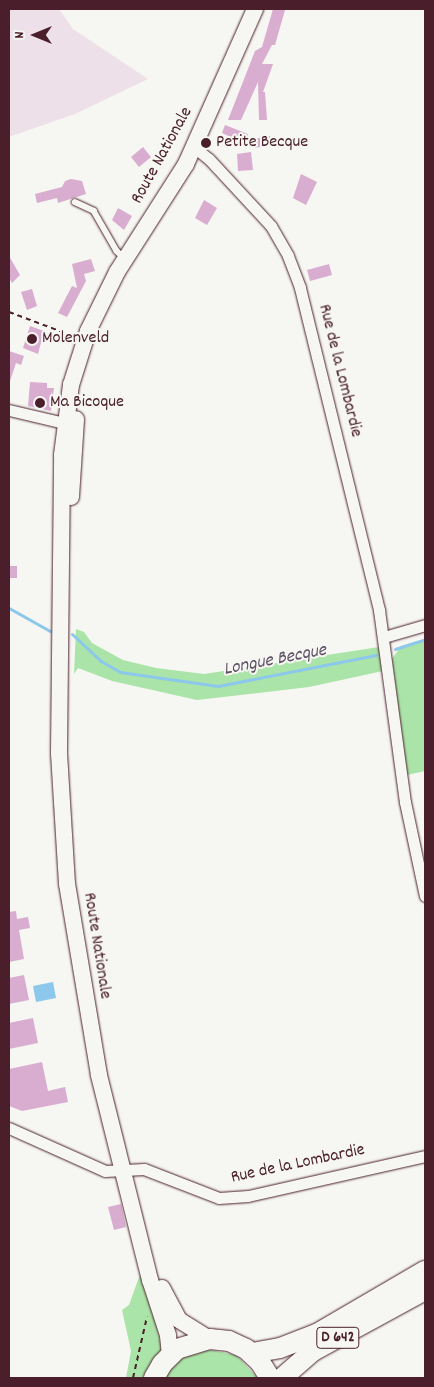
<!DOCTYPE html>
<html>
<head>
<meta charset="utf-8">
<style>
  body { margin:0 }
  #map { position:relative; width:434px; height:1387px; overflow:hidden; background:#f6f6f2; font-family:Dekko,sans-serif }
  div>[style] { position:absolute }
  .built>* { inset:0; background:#ede0e8 }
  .green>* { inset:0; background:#abe4a8 }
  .water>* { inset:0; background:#8cc7ec }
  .stream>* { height:3px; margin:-1.5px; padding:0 1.5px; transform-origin:1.5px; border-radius:1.5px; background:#8cc7ec }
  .building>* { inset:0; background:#d9add0 }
  .path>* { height:2px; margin-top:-1px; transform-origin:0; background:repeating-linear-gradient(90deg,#4a1f2b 0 5px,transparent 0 9px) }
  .roads { filter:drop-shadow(0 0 1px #4a1f2b) drop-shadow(0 0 1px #4a1f2b) }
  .lane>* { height:5.5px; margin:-2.75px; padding:0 2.75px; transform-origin:2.75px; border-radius:2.75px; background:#f6f6f2 }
  .street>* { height:11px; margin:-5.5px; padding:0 5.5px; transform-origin:5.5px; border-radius:5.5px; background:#f6f6f2 }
  .secondary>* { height:16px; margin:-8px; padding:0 8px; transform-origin:8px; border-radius:8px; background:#f6f6f2 }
  .highway>* { height:20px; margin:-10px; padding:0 10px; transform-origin:10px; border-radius:10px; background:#f6f6f2 }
  .dots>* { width:14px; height:14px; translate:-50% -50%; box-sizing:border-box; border:2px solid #f6f6f2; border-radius:50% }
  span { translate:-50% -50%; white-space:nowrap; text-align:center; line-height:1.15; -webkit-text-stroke:4px #f6f6f2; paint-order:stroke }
  .shield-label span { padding:1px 4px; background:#f6f6f2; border:1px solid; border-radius:4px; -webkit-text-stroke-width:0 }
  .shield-label { font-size:16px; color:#4a1f2b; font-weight:700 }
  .poi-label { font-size:18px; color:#4a1f2b }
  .left { translate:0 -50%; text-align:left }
  .street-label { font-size:18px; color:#4a1f2b }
  .water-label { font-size:19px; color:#5e5165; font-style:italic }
  .frame { position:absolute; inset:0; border:10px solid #4a1f2b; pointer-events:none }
  .north { position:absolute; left:10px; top:10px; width:50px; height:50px; -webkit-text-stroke:4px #f6f6f2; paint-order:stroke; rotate:270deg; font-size:14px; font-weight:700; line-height:20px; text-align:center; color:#4a1f2b }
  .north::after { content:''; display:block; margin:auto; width:18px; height:22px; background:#4a1f2b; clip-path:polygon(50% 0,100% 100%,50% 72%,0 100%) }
</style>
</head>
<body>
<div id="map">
  <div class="built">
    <i style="clip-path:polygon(9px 9px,59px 9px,73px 29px,148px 79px,75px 114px,9px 137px)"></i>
  </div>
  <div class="green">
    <i style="clip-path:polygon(76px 629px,84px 632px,92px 643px,123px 660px,156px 668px,204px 674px,379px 647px,383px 671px,309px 687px,197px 700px,112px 681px,78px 668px,74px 674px)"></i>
    <i style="clip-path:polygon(425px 639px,425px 771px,407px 775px,392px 659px,401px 646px)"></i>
    <i style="clip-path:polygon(142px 1269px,162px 1348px,142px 1378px,126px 1378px,131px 1351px,122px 1310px,129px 1305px)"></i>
    <i style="clip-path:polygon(206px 1349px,236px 1355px,258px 1378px,163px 1378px,182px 1357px)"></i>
  </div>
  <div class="water">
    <i style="clip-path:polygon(53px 982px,56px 998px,36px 1002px,33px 986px)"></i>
  </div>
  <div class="stream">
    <i style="left:9px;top:608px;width:47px;rotate:29.3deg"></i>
    <i style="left:72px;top:634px;width:40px;rotate:43deg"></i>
    <i style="left:101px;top:661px;width:22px;rotate:30deg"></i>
    <i style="left:120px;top:672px;width:99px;rotate:8.1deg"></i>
    <i style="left:218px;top:686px;width:161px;rotate:-11.1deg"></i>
    <i style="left:395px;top:649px;width:32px;rotate:-18deg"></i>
  </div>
  <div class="building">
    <i style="clip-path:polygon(273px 9px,285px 10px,275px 45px,272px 45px,262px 64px,273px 64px,263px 92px,265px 92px,267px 120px,259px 120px,258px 82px,241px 120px,228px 120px,255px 51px,262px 47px)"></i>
    <i style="clip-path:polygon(225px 125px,248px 134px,246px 140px,270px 136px,271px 143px,275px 144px,255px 148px,222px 133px)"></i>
    <i style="clip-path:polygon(143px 147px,151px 157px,139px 167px,131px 157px)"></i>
    <i style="clip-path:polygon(251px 152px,253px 170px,238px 171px,237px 154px)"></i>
    <i style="clip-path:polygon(301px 174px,317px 182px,306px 205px,293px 198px)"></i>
    <i style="clip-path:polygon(71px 179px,82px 181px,86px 194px,58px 203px,57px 198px,37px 203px,35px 194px,62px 187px,65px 181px)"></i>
    <i style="clip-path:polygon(204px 200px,217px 208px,207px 225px,195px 218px)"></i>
    <i style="clip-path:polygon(118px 208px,132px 216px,124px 230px,112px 220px)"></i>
    <i style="clip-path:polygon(9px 256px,20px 275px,12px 283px,9px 278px)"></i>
    <i style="clip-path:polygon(91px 259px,95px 271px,84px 274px,86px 281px,67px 317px,58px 313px,72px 286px,77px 288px,72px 264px)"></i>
    <i style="clip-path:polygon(329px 264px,332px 275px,310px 281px,307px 270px)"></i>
    <i style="clip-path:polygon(32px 289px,37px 306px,27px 310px,21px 292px)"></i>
    <i style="clip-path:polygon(30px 326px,44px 331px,38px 354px,23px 348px)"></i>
    <i style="clip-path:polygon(9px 351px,24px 356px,21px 365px,16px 363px,10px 381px)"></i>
    <i style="clip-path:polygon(30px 382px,47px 383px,47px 388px,54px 388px,51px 411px,28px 406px)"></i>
    <i style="clip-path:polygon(9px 566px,17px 566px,17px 578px,9px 578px)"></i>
    <i style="clip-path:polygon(16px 911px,17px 919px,28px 917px,30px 928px,19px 930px,24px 959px,9px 962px,9px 912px)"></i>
    <i style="clip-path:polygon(24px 975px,29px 1000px,9px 1004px,9px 978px)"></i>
    <i style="clip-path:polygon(33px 1018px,38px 1043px,9px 1049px,9px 1023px)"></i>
    <i style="clip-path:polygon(42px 1062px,48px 1091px,65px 1087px,68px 1102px,22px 1111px,9px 1106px,9px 1069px)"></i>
    <i style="clip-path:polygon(121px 1204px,126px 1227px,114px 1230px,108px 1207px)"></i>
  </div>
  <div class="path">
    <i style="left:9px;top:312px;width:68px;rotate:20.6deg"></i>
    <i style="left:133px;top:1378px;width:63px;rotate:-77.1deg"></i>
  </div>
  <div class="roads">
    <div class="lane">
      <i style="left:75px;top:202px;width:21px;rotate:25deg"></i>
      <i style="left:94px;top:211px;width:46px;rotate:60.1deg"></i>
      <i style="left:117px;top:251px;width:10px;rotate:45deg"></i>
    </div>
    <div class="street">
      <i style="left:194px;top:147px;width:19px;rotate:39deg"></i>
      <i style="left:209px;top:159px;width:91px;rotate:47.2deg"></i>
      <i style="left:271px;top:226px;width:34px;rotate:60deg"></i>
      <i style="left:288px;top:256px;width:34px;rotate:69deg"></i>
      <i style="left:300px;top:288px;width:332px;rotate:76.2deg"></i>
      <i style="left:379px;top:610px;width:194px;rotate:82.3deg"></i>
      <i style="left:405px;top:802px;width:96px;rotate:78deg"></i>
      <i style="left:9px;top:410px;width:66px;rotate:13.2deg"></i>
      <i style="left:384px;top:637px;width:43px;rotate:-16.3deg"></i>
      <i style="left:9px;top:1128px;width:105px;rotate:24.1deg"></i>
      <i style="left:105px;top:1171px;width:39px;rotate:-3deg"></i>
      <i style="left:144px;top:1169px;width:80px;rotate:21.1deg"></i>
      <i style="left:219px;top:1198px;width:29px;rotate:-4deg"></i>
      <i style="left:248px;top:1196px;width:181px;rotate:-12.7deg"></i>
    </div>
    <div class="secondary">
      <i style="left:71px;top:497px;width:78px;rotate:-86.3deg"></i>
      <i style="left:162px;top:1288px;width:36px;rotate:62deg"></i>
      <i style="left:179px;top:1320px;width:36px;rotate:32deg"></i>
      <i style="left:170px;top:1355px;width:20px;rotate:-96deg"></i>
      <i style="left:168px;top:1335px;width:58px;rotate:-108.1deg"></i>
      <i style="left:150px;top:1280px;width:211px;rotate:-104deg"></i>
      <i style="left:99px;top:1075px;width:194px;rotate:-99.5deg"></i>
      <i style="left:67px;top:884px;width:131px;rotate:-93.5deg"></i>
      <i style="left:59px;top:753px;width:298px;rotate:-89.4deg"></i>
      <i style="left:62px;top:455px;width:71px;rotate:-82.7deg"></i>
      <i style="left:71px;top:385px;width:57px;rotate:-72.5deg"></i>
      <i style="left:88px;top:331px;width:66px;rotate:-63.8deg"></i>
      <i style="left:117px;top:272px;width:128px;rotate:-57.4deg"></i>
      <i style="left:186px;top:164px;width:170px;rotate:-66deg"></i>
    </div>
    <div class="highway">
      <i style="left:252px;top:1353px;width:28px;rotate:-10deg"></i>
      <i style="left:280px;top:1348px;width:40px;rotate:-21deg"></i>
      <i style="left:317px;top:1334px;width:125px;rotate:-30.3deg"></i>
      <i style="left:154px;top:1378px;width:16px;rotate:-60deg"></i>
      <i style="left:162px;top:1364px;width:21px;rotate:-45deg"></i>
      <i style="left:177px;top:1349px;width:34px;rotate:-17deg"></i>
      <i style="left:210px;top:1339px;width:19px;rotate:6deg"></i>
      <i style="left:229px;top:1341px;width:19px;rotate:25deg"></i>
      <i style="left:246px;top:1349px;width:19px;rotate:43deg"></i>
      <i style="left:260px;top:1362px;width:19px;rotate:58deg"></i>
      <i style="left:282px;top:1378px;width:41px;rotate:-41.1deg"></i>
      <i style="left:313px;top:1351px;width:128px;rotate:-28.6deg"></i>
    </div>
  </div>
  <div class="dots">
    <i style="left:206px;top:143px;background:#4a1f2b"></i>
    <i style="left:32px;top:339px;background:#4a1f2b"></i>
    <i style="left:40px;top:403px;background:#4a1f2b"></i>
  </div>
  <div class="shield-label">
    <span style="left:338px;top:1338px">D 642</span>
  </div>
  <div class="poi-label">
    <span class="left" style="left:216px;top:143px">Petite Becque</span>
    <span class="left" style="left:42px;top:339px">Molenveld</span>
    <span class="left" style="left:50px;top:403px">Ma Bicoque</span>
  </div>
  <div class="street-label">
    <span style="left:163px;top:156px;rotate:-61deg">Route Nationale</span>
    <span style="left:339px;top:371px;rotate:76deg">Rue de la Lombardie</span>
    <span style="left:96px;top:946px;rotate:81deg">Route Nationale</span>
    <span style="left:298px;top:1165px;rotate:-12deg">Rue de la Lombardie</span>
  </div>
  <div class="water-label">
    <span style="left:275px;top:661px;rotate:-11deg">Longue Becque</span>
  </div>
  <div class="frame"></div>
  <div class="north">N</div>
</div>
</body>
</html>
